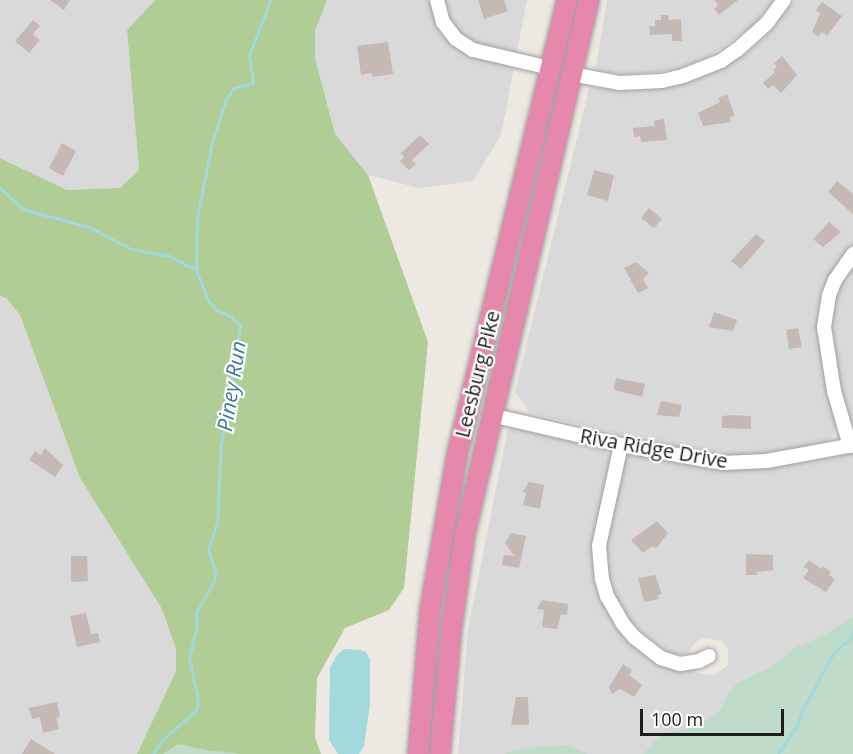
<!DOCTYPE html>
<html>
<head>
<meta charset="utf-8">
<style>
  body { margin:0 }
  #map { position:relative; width:853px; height:754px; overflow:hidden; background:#eee8e2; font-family:"Open Sans",sans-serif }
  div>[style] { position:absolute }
  .residential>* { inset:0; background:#dad9d9 }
  .forest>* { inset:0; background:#b0cd96 }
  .wetland>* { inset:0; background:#bedcc9 }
  .water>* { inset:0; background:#a1d9dc }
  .stream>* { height:3px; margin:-1.5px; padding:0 1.5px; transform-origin:1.5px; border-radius:1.5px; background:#a1d9dc }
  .building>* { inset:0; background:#c5b9b5 }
  .roads { filter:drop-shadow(0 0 2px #a0a0a0) drop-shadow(0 0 2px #a0a0a0) }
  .minor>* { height:14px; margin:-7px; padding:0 7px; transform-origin:7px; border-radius:7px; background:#fff }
  .highway>* { height:20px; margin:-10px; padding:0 10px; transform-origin:10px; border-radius:10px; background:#e688ab }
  span { translate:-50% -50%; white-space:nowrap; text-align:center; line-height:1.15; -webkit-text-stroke:4.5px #fff; paint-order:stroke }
  .street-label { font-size:20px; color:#1c1c1c }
  .water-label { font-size:21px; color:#417a94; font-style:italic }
  .scale { position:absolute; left:640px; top:709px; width:144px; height:27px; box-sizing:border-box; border:3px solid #1c1c1c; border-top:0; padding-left:8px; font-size:18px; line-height:21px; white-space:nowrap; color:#1c1c1c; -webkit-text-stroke:4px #fff; paint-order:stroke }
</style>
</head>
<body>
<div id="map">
  <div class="residential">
    <i style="clip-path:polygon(0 0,155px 0,127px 30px,139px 170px,120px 188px,67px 190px,0 158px)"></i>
    <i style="clip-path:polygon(327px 0,527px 0,501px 135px,473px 181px,419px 188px,368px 175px,335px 134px,315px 58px,314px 31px)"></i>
    <i style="clip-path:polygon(607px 0,774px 0,753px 26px,708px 57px,680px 68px,652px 73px,623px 74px,603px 72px,596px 67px)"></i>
    <i style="clip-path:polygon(795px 0,853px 0,853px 245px,822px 300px,835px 417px,836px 428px,832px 437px,821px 446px,736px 457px,695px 452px,530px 413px,515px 392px,589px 89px,600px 87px,631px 91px,655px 89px,700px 78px,740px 57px,765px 38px)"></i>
    <i style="clip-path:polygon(853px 261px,853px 425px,847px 416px,831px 339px,831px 309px,837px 287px)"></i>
    <i style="clip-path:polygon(0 295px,7px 299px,20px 315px,80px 478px,163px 609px,176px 649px,176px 671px,137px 754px,0 754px)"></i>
    <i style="clip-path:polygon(508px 429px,517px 429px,601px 448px,608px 453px,611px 459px,598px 527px,606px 601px,675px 666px,702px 674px,715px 675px,728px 665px,728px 649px,722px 641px,705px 638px,697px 641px,686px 654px,670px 654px,633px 625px,611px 589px,605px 551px,623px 461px,633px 452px,752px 468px,777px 467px,853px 451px,853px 754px,458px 754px,468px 629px)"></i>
  </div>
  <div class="forest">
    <i style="clip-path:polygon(155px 0,327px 0,315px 31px,315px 58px,335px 134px,368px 175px,428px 342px,404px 588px,389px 610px,345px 628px,317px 678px,315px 737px,321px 754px,137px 754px,176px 671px,176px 649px,162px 609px,80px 478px,20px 315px,7px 299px,0 295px,0 158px,67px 190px,120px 188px,139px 170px,127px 30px)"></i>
  </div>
  <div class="wetland">
    <i style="clip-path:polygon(853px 616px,853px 754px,643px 754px,662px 734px,688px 728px,711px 718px,720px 711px,729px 693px,737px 683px,773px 666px,796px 647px,821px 637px)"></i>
    <i style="clip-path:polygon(178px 744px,206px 750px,242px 754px,163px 754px)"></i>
    <i style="clip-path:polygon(568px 745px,588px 754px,504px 754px,526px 748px)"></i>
  </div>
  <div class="water">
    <i style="clip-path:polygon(344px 649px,361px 650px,366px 652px,370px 660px,370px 705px,364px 746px,359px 754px,338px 754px,329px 740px,330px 667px,337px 655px)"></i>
  </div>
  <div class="stream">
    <i style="left:0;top:188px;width:31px;rotate:42deg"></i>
    <i style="left:23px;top:209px;width:68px;rotate:15.3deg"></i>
    <i style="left:89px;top:227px;width:47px;rotate:27.6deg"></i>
    <i style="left:131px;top:249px;width:39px;rotate:10deg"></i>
    <i style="left:169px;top:256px;width:30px;rotate:27deg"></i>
    <i style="left:153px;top:754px;width:15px;rotate:-58deg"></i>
    <i style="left:161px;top:741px;width:47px;rotate:-41.5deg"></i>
    <i style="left:196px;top:710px;width:10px;rotate:-79deg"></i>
    <i style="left:198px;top:700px;width:43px;rotate:-102.1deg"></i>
    <i style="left:189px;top:658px;width:32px;rotate:-76deg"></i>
    <i style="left:197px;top:627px;width:14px;rotate:-94deg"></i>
    <i style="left:196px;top:613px;width:37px;rotate:-61deg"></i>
    <i style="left:214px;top:581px;width:10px;rotate:-84deg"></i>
    <i style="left:215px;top:571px;width:22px;rotate:-108deg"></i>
    <i style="left:208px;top:550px;width:28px;rotate:-72deg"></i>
    <i style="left:217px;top:523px;width:78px;rotate:-87.1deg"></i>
    <i style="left:221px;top:445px;width:121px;rotate:-80.9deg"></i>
    <i style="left:240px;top:326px;width:14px;rotate:-135deg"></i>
    <i style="left:230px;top:316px;width:15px;rotate:-157deg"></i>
    <i style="left:216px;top:310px;width:13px;rotate:-129deg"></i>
    <i style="left:208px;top:300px;width:32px;rotate:-112deg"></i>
    <i style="left:196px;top:270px;width:52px;rotate:-88.9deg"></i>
    <i style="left:197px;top:218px;width:72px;rotate:-78.8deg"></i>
    <i style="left:211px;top:147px;width:48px;rotate:-73.1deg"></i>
    <i style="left:225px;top:101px;width:15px;rotate:-58deg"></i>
    <i style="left:233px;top:88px;width:21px;rotate:-14deg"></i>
    <i style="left:253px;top:83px;width:27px;rotate:-98deg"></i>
    <i style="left:249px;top:56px;width:60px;rotate:-69.4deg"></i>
    <i style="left:778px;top:754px;width:35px;rotate:-57deg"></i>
    <i style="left:797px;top:725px;width:17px;rotate:-69deg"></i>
    <i style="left:803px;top:709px;width:65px;rotate:-61.5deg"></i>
    <i style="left:834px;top:652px;width:21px;rotate:-39deg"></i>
    <i style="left:850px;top:639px;width:10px;rotate:-73deg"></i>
  </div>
  <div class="building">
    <i style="clip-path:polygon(50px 0,70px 0,64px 10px)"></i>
    <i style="clip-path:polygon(478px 0,504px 0,508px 11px,484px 19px)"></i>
    <i style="clip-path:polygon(714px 0,738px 0,719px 15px,714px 9px,718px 5px)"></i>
    <i style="clip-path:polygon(822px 2px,842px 16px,827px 36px,822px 32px,818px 37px,812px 32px,820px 14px,816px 10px)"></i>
    <i style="clip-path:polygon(661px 15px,668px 15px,669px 20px,681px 19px,682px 41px,672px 41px,672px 34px,650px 35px,649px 26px,655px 26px,655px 20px,661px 20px)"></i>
    <i style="clip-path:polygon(33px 20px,40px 26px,33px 34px,40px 40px,29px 53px,15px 41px)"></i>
    <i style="clip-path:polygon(388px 42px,393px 74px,372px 77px,372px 73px,361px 75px,357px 46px)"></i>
    <i style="clip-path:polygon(782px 56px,797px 75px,781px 93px,773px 85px,768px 89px,763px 83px,775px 72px,773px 70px,777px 67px,774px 63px)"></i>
    <i style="clip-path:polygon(727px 94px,735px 116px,730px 117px,731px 122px,703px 126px,698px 113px,720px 102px,718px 98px)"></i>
    <i style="clip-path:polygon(664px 119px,667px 140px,641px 142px,640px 136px,634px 137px,633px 128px,655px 126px,654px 121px)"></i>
    <i style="clip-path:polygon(420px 135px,429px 144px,412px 160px,416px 164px,409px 170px,400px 161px,404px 157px,401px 153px)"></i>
    <i style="clip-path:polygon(62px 143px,76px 151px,63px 176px,49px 168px)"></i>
    <i style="clip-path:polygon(594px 170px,614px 175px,608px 201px,587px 195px)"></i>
    <i style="clip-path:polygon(837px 181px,853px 194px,853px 214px,828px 192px)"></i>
    <i style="clip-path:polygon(649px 208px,662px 219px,654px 228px,641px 218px)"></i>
    <i style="clip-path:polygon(829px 222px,841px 232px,823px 247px,813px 239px)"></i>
    <i style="clip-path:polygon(756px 234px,765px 241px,741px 269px,731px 261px)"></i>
    <i style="clip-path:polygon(636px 262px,649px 273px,643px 279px,648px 288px,638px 293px,624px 268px)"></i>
    <i style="clip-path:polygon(714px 312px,737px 320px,733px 331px,709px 327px)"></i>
    <i style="clip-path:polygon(798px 328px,802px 347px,789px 349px,786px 330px)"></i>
    <i style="clip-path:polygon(616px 378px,645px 384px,642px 397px,614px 390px)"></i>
    <i style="clip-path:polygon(661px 401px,682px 405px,679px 417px,657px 415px)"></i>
    <i style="clip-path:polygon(733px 415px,751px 416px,751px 429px,722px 428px,722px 416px)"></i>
    <i style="clip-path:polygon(45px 448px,63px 465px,55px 477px,29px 460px,35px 451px,41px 455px)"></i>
    <i style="clip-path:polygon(529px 482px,544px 485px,540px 509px,523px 505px,526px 493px,523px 492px)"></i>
    <i style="clip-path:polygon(657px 521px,668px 533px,656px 549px,653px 546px,643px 553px,631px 540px)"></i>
    <i style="clip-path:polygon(511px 533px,526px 536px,519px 568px,502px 565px,504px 555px,514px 556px,505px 543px)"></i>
    <i style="clip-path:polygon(746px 554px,773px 555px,773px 570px,757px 572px,757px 575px,746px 575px)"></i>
    <i style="clip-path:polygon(71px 556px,87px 556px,88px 581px,71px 582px)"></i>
    <i style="clip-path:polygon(809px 560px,821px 569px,823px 566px,831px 572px,829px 575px,835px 579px,826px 592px,803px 578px,809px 570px,804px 567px)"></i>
    <i style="clip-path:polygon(655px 575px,662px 594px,658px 595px,659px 599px,644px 602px,638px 578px)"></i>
    <i style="clip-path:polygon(542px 600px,568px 604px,567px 615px,561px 614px,557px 629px,542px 627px,544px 610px,537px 609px)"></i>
    <i style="clip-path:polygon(86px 613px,91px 634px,98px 633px,100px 642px,77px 647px,70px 616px)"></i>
    <i style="clip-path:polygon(623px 664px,632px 670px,629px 675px,642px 685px,634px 697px,620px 689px,612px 694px,609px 687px)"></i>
    <i style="clip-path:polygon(516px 697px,528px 697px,529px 725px,511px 725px)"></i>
    <i style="clip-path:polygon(57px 702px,60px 717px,56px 718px,59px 729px,43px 733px,40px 717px,32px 719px,29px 708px)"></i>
    <i style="clip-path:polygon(31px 739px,55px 754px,22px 754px)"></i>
  </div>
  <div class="roads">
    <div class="minor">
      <i style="left:437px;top:0;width:23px;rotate:75deg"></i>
      <i style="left:443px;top:22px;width:21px;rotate:53deg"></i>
      <i style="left:456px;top:39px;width:20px;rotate:33deg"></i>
      <i style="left:473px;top:50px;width:79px;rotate:13.2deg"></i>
      <i style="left:571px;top:74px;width:50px;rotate:10.4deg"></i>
      <i style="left:620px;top:83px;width:42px;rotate:-2.7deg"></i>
      <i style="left:662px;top:81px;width:22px;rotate:-13deg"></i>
      <i style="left:683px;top:76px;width:41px;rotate:-21.5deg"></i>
      <i style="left:721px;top:61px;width:19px;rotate:-35deg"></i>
      <i style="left:737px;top:50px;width:40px;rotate:-42deg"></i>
      <i style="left:767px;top:23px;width:29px;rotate:-54deg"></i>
      <i style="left:491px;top:415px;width:133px;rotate:13deg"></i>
      <i style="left:621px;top:445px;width:104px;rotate:10deg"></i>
      <i style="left:723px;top:463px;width:44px;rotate:-2.6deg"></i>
      <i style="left:767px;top:461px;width:87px;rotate:-10.5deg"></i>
      <i style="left:621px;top:445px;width:103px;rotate:102.3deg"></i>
      <i style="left:599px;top:546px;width:33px;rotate:85deg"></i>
      <i style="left:602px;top:579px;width:18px;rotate:74deg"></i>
      <i style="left:607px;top:596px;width:32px;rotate:60deg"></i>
      <i style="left:623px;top:624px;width:17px;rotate:50deg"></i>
      <i style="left:634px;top:637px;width:34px;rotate:38deg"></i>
      <i style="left:661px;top:658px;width:20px;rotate:18deg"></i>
      <i style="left:680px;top:664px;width:19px;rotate:-9deg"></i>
      <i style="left:699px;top:661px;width:11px;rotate:-27deg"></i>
      <i style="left:850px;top:446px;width:57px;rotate:-106.2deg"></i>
      <i style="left:834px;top:391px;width:65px;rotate:-98.9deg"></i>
      <i style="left:824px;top:327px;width:32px;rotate:-81deg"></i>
      <i style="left:829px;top:295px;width:16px;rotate:-68deg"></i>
      <i style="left:835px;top:280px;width:32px;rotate:-55deg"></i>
    </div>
    <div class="highway">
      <i style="left:418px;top:754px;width:144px;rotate:-85.2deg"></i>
      <i style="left:430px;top:610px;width:157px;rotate:-80.1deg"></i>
      <i style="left:457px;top:455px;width:468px;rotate:-76.4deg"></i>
      <i style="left:440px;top:754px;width:122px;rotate:-84.8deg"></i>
      <i style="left:451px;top:632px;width:99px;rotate:-81.9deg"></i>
      <i style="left:465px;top:534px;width:548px;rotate:-76.93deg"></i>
    </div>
  </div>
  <div class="street-label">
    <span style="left:477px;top:374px;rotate:-76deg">Leesburg Pike</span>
    <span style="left:654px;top:448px;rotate:10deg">Riva Ridge Drive</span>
  </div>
  <div class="water-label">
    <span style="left:231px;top:386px;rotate:-81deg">Piney Run</span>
  </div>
  <div class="scale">100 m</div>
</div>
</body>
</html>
